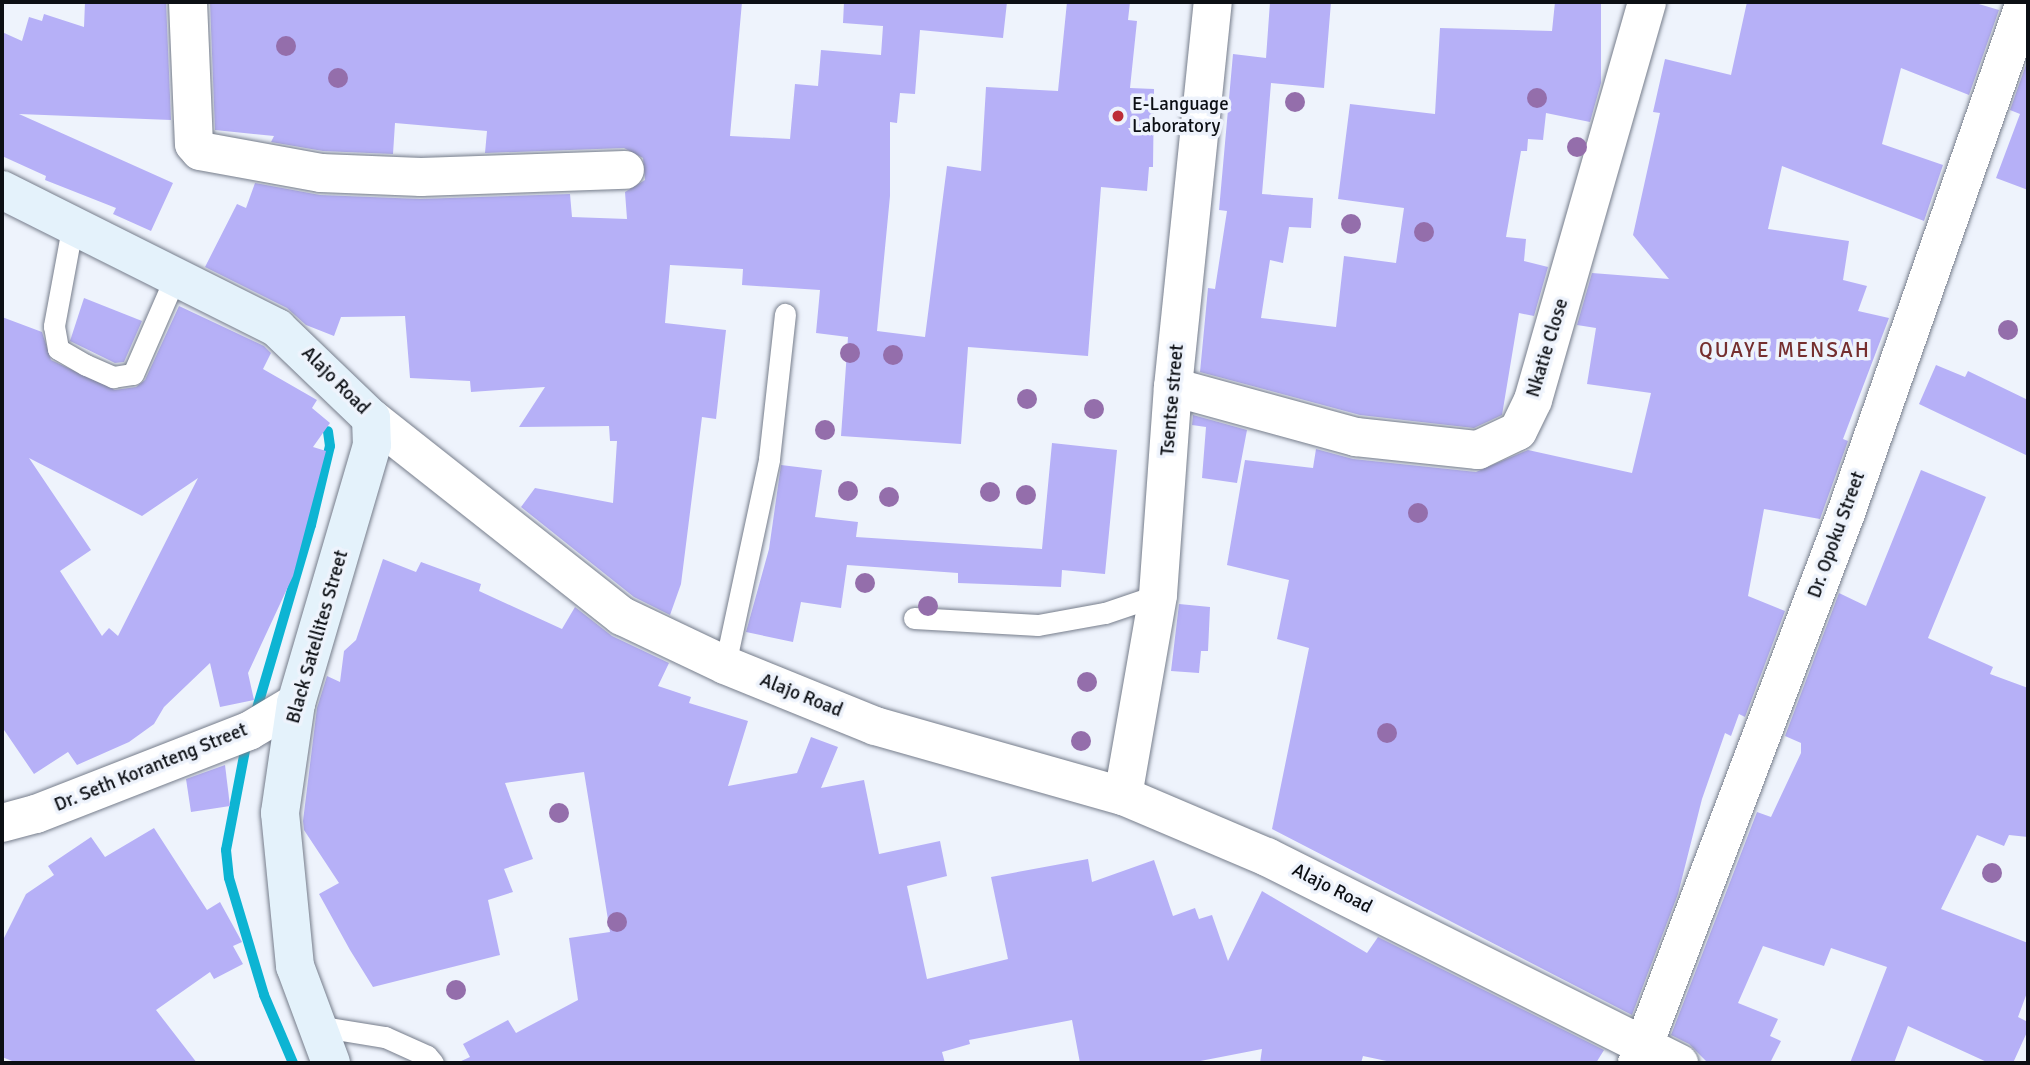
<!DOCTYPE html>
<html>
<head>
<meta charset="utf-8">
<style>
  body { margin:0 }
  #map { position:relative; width:2030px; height:1065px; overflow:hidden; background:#eef3fc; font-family:Signika,sans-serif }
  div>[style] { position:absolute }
  .stream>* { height:10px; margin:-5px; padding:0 5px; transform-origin:5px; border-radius:5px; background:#0db4d3 }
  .building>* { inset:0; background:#b6b0f7 }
  .roads { filter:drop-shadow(0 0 2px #767d8b) drop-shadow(0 0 2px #767d8b) }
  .lane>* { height:21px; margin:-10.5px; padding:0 10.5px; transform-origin:10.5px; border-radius:10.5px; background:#fff }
  .street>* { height:38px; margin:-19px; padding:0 19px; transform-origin:19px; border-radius:19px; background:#fff }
  .secondary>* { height:38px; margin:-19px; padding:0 19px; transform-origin:19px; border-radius:19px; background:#e4f2fb }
  .trees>* { width:20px; height:20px; margin:-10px; border-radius:50%; background:#946eab }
  .dots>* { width:19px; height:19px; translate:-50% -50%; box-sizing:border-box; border:4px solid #eef3fc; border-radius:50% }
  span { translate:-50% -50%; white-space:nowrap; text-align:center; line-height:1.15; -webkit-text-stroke:7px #eef3fc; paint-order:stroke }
  .poi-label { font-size:19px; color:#0c0f14 }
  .left { translate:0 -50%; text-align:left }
  .street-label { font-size:19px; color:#0c0f14 }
  .neighbourhood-label { font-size:21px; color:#752e2e; letter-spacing:2px }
  .frame { position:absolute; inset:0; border:4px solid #0c0f14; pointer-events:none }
</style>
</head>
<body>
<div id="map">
  <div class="stream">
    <i style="left:255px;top:715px;width:198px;rotate:-73.6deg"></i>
    <i style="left:311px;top:525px;width:81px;rotate:-76.5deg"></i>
    <i style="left:330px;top:446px;width:15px;rotate:-98deg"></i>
    <i style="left:247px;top:740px;width:112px;rotate:100.8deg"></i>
    <i style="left:226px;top:850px;width:28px;rotate:84deg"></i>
    <i style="left:229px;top:878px;width:122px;rotate:73.3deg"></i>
    <i style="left:264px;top:995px;width:74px;rotate:66.9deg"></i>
  </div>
  <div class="building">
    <i style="clip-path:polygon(85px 2px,166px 2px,171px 120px,19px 114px,173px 183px,151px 231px,113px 214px,116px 208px,45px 180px,46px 176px,2px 156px,2px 32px,22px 41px,29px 17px,42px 21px,44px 14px,84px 27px)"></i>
    <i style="clip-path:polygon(210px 2px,742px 2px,730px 136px,790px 139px,795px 84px,818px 86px,821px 50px,881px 55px,883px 26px,843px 23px,844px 2px,1007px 2px,1003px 38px,920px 30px,915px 94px,900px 93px,897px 123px,890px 122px,890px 196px,877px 331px,925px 337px,947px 166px,981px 171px,986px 87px,1058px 91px,1067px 2px,1130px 2px,1128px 20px,1137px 21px,1130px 88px,1154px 89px,1153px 167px,1149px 167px,1147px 191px,1101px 187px,1088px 356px,968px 347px,961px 444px,841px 436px,848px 337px,816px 333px,820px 290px,742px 285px,743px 269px,670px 265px,665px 323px,726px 330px,716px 419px,702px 417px,681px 584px,670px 615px,634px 597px,521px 507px,535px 488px,613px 503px,617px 441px,610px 441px,609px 426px,519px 427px,545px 387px,471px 392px,470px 381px,410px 378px,405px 316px,341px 317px,334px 336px,306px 325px,287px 308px,205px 267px,237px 204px,246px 208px,255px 183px,320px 195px,420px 199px,570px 194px,572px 217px,627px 219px,625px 192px,645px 180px,643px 158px,624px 148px,485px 153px,487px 131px,395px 123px,393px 154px,323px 151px,271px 142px,274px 136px,215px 130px)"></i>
    <i style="clip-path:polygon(1270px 2px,1331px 2px,1324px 88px,1271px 83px,1262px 194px,1313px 198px,1311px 228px,1289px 227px,1283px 263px,1270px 260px,1261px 318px,1336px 327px,1344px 256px,1396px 263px,1404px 208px,1338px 199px,1350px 104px,1435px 114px,1440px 28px,1552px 31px,1555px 2px,1601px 2px,1601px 83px,1590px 122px,1546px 113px,1543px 140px,1528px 139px,1527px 151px,1521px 151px,1506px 237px,1526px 239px,1524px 261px,1548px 267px,1534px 316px,1519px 313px,1502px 415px,1474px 428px,1360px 415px,1200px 372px,1208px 288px,1215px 289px,1227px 211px,1219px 210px,1233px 54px,1266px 58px)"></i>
    <i style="clip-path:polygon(1747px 2px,1972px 2px,1999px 10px,1969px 95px,1901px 68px,1882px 144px,1943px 165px,1924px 221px,1782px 166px,1768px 229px,1849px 241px,1843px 280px,1867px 286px,1858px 311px,1889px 318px,1843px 439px,1848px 441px,1820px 519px,1764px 509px,1748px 596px,1785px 611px,1745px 717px,1739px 714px,1731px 736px,1725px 733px,1702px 799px,1678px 894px,1632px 1015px,1272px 829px,1309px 648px,1277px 639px,1289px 580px,1227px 565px,1245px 460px,1313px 468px,1316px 449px,1353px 459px,1476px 472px,1528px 450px,1632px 473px,1651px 393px,1587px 384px,1596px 328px,1577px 325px,1592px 273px,1669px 279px,1633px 235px,1660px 113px,1653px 112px,1665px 59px,1731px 75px)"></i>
    <i style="clip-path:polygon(2028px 59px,2028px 190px,1996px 178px,2020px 114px,2010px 110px)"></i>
    <i style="clip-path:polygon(84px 298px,142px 321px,124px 362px,115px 363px,70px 341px)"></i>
    <i style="clip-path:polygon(evenodd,179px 306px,264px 346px,271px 353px,263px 369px,317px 400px,312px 408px,330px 423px,313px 447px,326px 451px,293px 576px,248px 673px,254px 700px,220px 707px,210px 663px,164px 707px,154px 724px,129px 742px,77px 765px,68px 752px,34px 774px,2px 727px,2px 317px,42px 332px,51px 360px,115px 390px,136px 387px,145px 380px,179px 306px,29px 458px,142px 516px,198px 478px,118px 636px,109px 628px,102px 636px,60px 571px,91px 550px,29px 458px)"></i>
    <i style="clip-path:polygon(1936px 365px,1965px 377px,1968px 371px,2028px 400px,2028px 456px,1919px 404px)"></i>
    <i style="clip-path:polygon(1193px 415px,1247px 430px,1237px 483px,1202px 478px,1206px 427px,1192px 425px)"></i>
    <i style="clip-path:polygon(1052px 443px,1117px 450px,1105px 574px,1062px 570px,1061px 587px,958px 583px,958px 573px,847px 565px,841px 608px,801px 602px,793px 642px,746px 632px,769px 549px,781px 465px,822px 470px,815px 517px,858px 522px,856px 537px,1042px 549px)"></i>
    <i style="clip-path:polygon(1921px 470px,1986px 497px,1928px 638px,1993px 667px,1990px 674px,2028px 688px,2028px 837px,2009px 835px,2004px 846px,1977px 835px,1941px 909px,2028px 943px,2028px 990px,2018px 1017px,2028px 1022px,2028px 1030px,2013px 1063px,1989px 1063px,1908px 1026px,1894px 1063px,1850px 1063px,1887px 967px,1831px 948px,1824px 966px,1763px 946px,1738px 1003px,1778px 1019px,1770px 1036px,1781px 1041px,1770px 1063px,1708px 1063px,1689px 1044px,1671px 1035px,1757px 812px,1771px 817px,1801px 753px,1801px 743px,1785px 736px,1839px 593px,1866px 606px)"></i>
    <i style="clip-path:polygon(383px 559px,416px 572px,421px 562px,481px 584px,479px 591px,562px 629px,575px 607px,612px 636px,669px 663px,658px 686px,691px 697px,689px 703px,748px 721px,728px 786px,797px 773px,811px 737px,838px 747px,821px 788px,864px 780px,879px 854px,940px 841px,947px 876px,907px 886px,927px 979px,1008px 959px,991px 877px,1088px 859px,1092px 882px,1154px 860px,1173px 916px,1195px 908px,1199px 919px,1212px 915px,1228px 961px,1262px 891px,1367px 953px,1378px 937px,1604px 1050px,1596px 1063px,1396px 1063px,1363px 1056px,1361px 1063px,1260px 1063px,1262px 1049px,1190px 1063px,1080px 1063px,1072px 1020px,969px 1040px,970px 1044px,942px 1052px,945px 1063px,457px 1063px,470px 1057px,463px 1044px,508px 1020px,516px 1033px,578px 1000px,569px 938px,610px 932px,584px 772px,505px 783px,533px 859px,504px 869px,513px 892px,488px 900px,500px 955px,373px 987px,350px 950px,319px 894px,339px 883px,304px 830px,303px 821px,317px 708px,327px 676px,340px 682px,344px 651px,356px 640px)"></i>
    <i style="clip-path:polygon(1179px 604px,1210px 607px,1208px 651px,1201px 651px,1199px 673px,1171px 671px)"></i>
    <i style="clip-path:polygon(225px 765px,230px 806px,191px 812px,186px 779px)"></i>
    <i style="clip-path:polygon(154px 828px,207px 910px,220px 902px,242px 942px,233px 946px,243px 964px,214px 979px,210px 972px,156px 1010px,197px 1063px,17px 1063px,2px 1057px,2px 942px,26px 894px,54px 875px,48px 866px,91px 837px,105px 857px)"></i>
  </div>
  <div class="roads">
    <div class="lane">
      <i style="left:73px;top:223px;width:105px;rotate:100.5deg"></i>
      <i style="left:54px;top:326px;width:23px;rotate:80deg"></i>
      <i style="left:58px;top:349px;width:32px;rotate:30deg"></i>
      <i style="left:86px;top:365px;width:30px;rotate:24deg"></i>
      <i style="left:113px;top:377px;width:20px;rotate:-9deg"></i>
      <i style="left:133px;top:374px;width:108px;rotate:-66.5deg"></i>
      <i style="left:914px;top:618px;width:124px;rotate:3.2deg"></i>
      <i style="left:1038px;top:625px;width:68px;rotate:-10.2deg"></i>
      <i style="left:1105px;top:613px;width:56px;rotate:-18.8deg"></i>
      <i style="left:725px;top:665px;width:211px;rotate:-77.9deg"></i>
      <i style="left:769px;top:459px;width:146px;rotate:-83.7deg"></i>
      <i style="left:317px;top:1026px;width:69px;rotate:9.2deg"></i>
      <i style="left:385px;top:1037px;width:46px;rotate:24.3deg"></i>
      <i style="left:427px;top:1056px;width:9px;rotate:49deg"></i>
    </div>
    <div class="street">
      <i style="left:188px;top:2px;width:142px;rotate:87.6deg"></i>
      <i style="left:194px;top:144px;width:9px;rotate:49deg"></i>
      <i style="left:200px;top:151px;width:123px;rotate:10.3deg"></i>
      <i style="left:321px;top:173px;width:100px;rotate:2.3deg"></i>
      <i style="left:421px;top:177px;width:204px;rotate:-2deg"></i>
      <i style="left:1173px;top:387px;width:190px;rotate:15.3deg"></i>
      <i style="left:1356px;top:437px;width:123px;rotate:6.1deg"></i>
      <i style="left:1478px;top:450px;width:44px;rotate:-25.4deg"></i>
      <i style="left:1518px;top:431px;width:34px;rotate:-64deg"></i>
      <i style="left:1533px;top:400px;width:414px;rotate:-74deg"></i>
      <i style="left:371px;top:418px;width:320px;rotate:38.3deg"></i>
      <i style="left:622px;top:616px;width:114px;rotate:25.4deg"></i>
      <i style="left:725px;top:665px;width:162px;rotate:22.1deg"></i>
      <i style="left:875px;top:726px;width:258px;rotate:15.8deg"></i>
      <i style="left:1123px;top:796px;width:156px;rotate:23deg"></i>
      <i style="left:1267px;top:857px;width:461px;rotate:26.6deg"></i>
      <i style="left:1123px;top:796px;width:204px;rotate:-80.1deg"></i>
      <i style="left:1158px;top:595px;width:209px;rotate:-85.9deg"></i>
      <i style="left:1173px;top:387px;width:387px;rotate:-84.1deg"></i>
      <i style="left:2px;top:823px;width:35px;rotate:-15deg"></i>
      <i style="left:36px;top:814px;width:229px;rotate:-21.3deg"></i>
      <i style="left:249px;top:731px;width:55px;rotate:-30.8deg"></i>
      <i style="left:1637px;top:1063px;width:588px;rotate:-69.19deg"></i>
      <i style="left:1846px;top:513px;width:541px;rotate:-70.69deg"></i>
    </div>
    <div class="secondary">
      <i style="left:2px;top:190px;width:308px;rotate:26.6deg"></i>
      <i style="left:277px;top:328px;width:130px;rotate:43.8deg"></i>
      <i style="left:371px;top:418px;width:27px;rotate:88deg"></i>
      <i style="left:372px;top:445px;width:269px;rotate:106.4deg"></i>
      <i style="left:296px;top:703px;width:111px;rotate:98.3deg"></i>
      <i style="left:280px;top:813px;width:154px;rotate:84.4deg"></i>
      <i style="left:295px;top:966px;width:103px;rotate:69.6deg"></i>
    </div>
  </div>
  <div class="trees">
    <i style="left:286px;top:46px"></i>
    <i style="left:338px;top:78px"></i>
    <i style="left:1537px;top:98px"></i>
    <i style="left:1295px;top:102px"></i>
    <i style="left:1577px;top:147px"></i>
    <i style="left:1351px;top:224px"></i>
    <i style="left:1424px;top:232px"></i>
    <i style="left:2008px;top:330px"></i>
    <i style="left:850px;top:353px"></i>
    <i style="left:893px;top:355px"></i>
    <i style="left:1027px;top:399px"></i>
    <i style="left:1094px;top:409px"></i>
    <i style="left:825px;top:430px"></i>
    <i style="left:848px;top:491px"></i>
    <i style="left:990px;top:492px"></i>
    <i style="left:1026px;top:495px"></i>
    <i style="left:889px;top:497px"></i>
    <i style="left:1418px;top:513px"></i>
    <i style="left:865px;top:583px"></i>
    <i style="left:928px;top:606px"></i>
    <i style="left:1087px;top:682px"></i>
    <i style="left:1387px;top:733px"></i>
    <i style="left:1081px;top:741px"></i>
    <i style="left:559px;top:813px"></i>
    <i style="left:1992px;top:873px"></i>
    <i style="left:617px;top:922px"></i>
    <i style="left:456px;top:990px"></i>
  </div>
  <div class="dots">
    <i style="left:1118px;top:116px;background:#bd2d36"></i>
  </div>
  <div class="poi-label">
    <span class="left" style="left:1132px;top:116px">E-Language<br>Laboratory</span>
  </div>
  <div class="street-label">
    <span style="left:1548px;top:348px;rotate:-73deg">Nkatie Close</span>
    <span style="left:335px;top:381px;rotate:45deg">Alajo Road</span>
    <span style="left:1173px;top:400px;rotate:-85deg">Tsentse street</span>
    <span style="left:1837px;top:535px;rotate:-70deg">Dr. Opoku Street</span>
    <span style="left:318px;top:637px;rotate:-74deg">Black Satellites Street</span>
    <span style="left:801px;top:696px;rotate:22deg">Alajo Road</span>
    <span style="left:151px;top:768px;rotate:-22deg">Dr. Seth Koranteng Street</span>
    <span style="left:1332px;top:889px;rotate:27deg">Alajo Road</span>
  </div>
  <div class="neighbourhood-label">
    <span style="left:1785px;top:350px">QUAYE MENSAH</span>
  </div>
  <div class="frame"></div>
</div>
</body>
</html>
